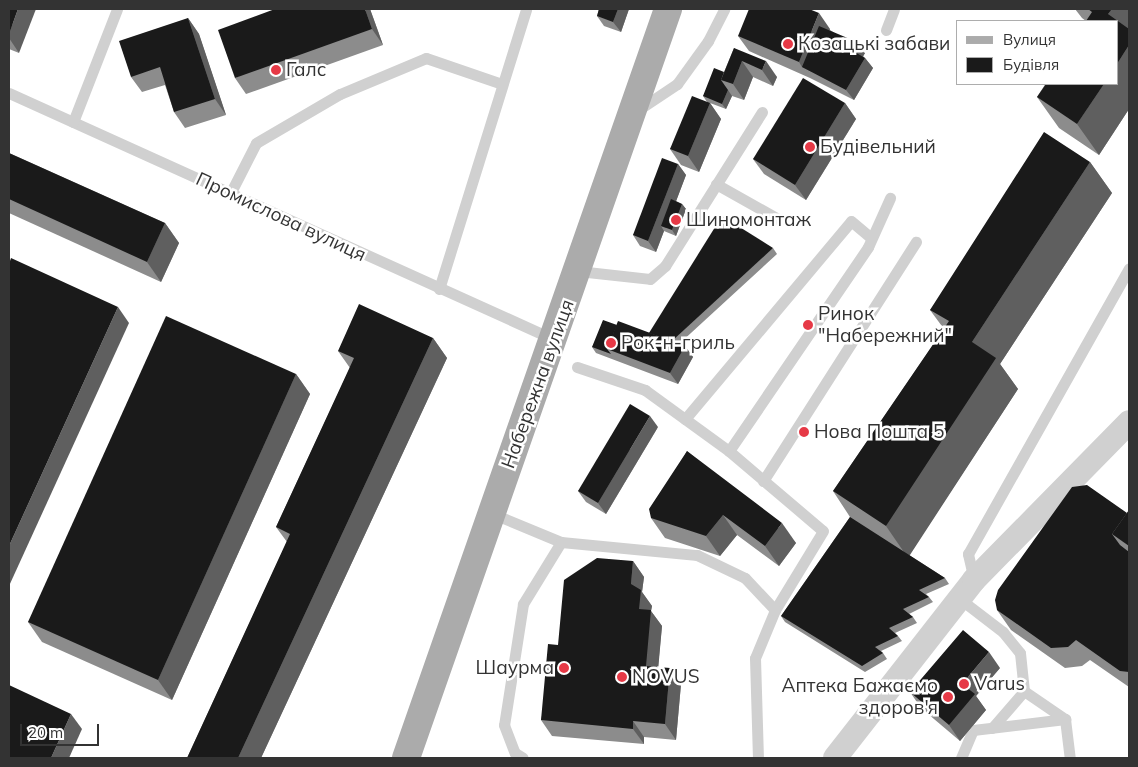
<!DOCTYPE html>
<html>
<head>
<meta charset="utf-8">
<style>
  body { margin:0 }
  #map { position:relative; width:1138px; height:767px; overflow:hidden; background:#fff; font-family:Mulish,sans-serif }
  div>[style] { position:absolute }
  .service>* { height:11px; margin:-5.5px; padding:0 5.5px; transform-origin:5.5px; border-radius:5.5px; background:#d0d0d0 }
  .minor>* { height:24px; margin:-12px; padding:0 12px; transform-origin:12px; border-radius:12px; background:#d0d0d0 }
  .primary>* { height:28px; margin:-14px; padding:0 14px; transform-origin:14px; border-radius:14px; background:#ababab }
  .wall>* { inset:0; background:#8c8c8c }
  .shaded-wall>* { inset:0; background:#5f5f5f }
  .building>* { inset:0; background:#1a1a1a }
  .dots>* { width:14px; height:14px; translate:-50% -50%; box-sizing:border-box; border:2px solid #fff; border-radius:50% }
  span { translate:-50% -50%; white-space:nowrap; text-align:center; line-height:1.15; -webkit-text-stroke:5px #fff; paint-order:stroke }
  .poi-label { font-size:19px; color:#333 }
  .left { translate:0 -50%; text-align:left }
  .right { translate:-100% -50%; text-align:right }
  .street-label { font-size:19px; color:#333 }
  .frame { position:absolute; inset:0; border:10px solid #333; pointer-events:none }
  .legend { position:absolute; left:956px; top:20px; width:162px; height:65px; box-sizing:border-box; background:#fff; border:1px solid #adadad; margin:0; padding:6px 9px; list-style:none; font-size:15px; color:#333 }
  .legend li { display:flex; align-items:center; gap:10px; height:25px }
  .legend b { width:25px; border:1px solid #adadad }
  .scale { position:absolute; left:20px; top:724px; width:79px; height:22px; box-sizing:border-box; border:2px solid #333; border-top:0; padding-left:6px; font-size:15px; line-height:18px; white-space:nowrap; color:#333; -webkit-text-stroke:4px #fff; paint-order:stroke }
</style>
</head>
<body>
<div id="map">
  <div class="service">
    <i style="left:886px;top:30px;width:22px;rotate:-69deg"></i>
    <i style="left:9px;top:93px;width:597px;rotate:24.33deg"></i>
    <i style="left:638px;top:110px;width:47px;rotate:-33.7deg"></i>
    <i style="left:677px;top:84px;width:53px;rotate:-54.2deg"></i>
    <i style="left:708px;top:41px;width:36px;rotate:-63deg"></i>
    <i style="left:73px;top:122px;width:121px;rotate:-68.7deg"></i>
    <i style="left:716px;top:184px;width:73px;rotate:29.4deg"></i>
    <i style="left:230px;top:194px;width:57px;rotate:-63deg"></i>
    <i style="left:256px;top:143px;width:97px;rotate:-30.3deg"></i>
    <i style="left:340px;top:94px;width:93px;rotate:-22.7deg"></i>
    <i style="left:426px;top:58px;width:80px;rotate:18.9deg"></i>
    <i style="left:578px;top:271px;width:72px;rotate:6.3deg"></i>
    <i style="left:650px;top:279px;width:20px;rotate:-41deg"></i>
    <i style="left:665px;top:266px;width:182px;rotate:-57.8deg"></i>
    <i style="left:439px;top:289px;width:293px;rotate:-72.7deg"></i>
    <i style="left:577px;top:367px;width:72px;rotate:18.7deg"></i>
    <i style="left:645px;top:390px;width:104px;rotate:36deg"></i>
    <i style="left:729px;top:451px;width:123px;rotate:40.4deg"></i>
    <i style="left:823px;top:531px;width:92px;rotate:121.3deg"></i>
    <i style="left:775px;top:610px;width:52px;rotate:112.6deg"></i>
    <i style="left:755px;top:658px;width:100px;rotate:88.3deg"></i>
    <i style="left:685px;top:419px;width:258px;rotate:-50deg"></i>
    <i style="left:851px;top:221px;width:26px;rotate:40deg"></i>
    <i style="left:729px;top:451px;width:247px;rotate:-55.7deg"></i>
    <i style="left:868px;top:247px;width:54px;rotate:-65.8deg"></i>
    <i style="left:763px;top:481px;width:284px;rotate:-57.4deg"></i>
    <i style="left:491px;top:513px;width:76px;rotate:22.5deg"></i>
    <i style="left:561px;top:542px;width:73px;rotate:121.5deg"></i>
    <i style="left:523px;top:604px;width:122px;rotate:98.9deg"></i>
    <i style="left:504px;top:725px;width:30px;rotate:69deg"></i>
    <i style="left:515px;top:753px;width:9px;rotate:32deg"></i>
    <i style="left:561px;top:542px;width:137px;rotate:5.5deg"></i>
    <i style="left:697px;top:555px;width:53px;rotate:25.6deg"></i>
    <i style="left:745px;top:578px;width:44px;rotate:46.8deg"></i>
    <i style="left:974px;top:580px;width:27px;rotate:-103deg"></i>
    <i style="left:968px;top:554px;width:328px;rotate:-60.6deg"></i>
    <i style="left:960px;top:599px;width:54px;rotate:37.5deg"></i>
    <i style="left:1003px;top:632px;width:27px;rotate:51deg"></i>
    <i style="left:1020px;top:653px;width:38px;rotate:84deg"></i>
    <i style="left:992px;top:728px;width:49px;rotate:-49.1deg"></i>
    <i style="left:1024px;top:691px;width:50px;rotate:34.3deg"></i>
    <i style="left:961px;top:758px;width:30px;rotate:-67deg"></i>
    <i style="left:973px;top:730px;width:93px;rotate:-6.8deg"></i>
    <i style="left:1065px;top:719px;width:39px;rotate:83deg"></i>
  </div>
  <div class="minor">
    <i style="left:835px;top:758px;width:226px;rotate:-52deg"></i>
    <i style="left:974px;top:580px;width:221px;rotate:-45.5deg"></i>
  </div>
  <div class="primary">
    <i style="left:406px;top:758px;width:794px;rotate:-70.72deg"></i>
  </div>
  <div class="wall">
    <i style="clip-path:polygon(9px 9px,19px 53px,9px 49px)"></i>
    <i style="clip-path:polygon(370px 9px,383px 45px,246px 94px,235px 78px)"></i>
    <i style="clip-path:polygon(599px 9px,629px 9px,621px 32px,604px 26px,597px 16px)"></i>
    <i style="clip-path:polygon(1075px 9px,1129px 9px,1129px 109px,1099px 155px,1059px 128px,1037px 97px,1086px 21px,1082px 18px)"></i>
    <i style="clip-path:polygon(188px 18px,199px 34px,226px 115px,185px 128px,174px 112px,165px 85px,142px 92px,131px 77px)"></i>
    <i style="clip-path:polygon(830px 29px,830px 30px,865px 53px,863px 56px,865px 58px,873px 68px,854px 100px,810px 78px,749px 51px,738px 36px)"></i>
    <i style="clip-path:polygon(734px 48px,777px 77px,773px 86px,753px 77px,744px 100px,732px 96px,726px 109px,710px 103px,721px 119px,699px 172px,681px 165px,670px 149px,707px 102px,703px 96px,724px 72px)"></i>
    <i style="clip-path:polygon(845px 103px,856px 119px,806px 200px,764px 174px,753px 159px)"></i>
    <i style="clip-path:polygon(9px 153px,165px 223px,179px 243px,161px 282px,9px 213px)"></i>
    <i style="clip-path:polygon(1090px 162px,1112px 193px,1000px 364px,1018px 389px,909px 555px,945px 578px,949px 584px,926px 594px,929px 597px,933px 602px,909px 614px,913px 617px,917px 623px,895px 633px,898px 636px,902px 641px,881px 651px,883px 653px,887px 659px,865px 672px,785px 622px,781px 616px,850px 517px,833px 491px,944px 329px,930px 310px)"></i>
    <i style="clip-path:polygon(678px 164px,686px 175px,676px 201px,682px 204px,686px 209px,676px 236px,664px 231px,656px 252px,640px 246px,633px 235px)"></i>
    <i style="clip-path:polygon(773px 248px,777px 254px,679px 344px,685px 346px,693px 357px,678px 384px,596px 353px,592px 347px,617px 325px,649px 333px)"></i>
    <i style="clip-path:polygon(433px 338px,447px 358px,261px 758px,187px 758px,287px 542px,276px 527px,350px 368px,338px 351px)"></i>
    <i style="clip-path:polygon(296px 374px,310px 394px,172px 700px,42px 642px,28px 622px)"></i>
    <i style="clip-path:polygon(658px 427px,606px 514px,586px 502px,578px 491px)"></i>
    <i style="clip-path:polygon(687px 451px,796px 543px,779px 566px,737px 535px,720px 556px,665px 538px,651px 518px)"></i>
    <i style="clip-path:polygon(1129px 510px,1129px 687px,1090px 660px,1082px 666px,1065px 668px,1011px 630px,997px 610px,1127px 513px)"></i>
    <i style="clip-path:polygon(633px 561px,644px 577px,642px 592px,652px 606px,651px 611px,662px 626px,658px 667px,681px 684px,676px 740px,644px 737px,644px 744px,552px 736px,541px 720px,558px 645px)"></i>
    <i style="clip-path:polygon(1000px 668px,976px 696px,986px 710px,960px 741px,921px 708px,910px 692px)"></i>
  </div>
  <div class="shaded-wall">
    <i style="clip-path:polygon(18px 9px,36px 9px,19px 53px,9px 38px,9px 34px)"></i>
    <i style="clip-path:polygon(365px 9px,370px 9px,383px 45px,372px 29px)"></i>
    <i style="clip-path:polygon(618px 9px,629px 9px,621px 32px,613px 22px)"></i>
    <i style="clip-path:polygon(1112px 9px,1129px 9px,1129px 44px,1108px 14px)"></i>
    <i style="clip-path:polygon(819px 13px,830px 29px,812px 72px,802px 67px,799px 62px)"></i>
    <i style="clip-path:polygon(188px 18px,199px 34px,226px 115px,215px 99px)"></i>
    <i style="clip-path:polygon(857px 42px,865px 53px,860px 62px,853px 51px)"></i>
    <i style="clip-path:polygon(1129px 45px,1129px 109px,1099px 155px,1077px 124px,1104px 84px,1117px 84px,1117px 64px)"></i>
    <i style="clip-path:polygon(865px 58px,873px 68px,854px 100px,846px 90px)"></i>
    <i style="clip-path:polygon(742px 61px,753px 77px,744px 100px,733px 84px)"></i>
    <i style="clip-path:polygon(766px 61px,777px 77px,773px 86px,762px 70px)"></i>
    <i style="clip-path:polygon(728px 90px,732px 96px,726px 109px,722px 104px)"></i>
    <i style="clip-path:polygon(710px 103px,721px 119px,699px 172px,688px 156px)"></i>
    <i style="clip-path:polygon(845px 103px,856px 119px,806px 200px,795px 185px)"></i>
    <i style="clip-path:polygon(1090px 162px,1112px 193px,1000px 364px,1018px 389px,908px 558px,886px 526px,972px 342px)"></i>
    <i style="clip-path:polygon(678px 164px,686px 175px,666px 228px,661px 226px,664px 231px,656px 252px,648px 241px)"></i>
    <i style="clip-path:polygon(682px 204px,686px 209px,676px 236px,672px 230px)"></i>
    <i style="clip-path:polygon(165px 223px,179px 243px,161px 282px,147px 262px)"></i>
    <i style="clip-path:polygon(118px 307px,129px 323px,9px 586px,9px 546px)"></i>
    <i style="clip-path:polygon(433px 338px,447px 358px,261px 758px,238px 758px)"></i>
    <i style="clip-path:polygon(685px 346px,693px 357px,678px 384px,670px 373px)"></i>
    <i style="clip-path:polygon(296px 374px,310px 394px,172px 700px,158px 680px)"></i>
    <i style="clip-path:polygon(650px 416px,658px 427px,606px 514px,598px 503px)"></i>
    <i style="clip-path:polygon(723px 515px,737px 535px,720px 556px,706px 536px)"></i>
    <i style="clip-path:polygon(782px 523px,796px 543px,779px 566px,765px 546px)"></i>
    <i style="clip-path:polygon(633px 561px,644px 577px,642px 592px,652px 606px,651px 611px,662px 626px,657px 682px,646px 666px,639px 609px,631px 584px)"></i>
    <i style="clip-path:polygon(989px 652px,1000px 668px,976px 696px,986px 710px,960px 741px,949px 725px,962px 684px)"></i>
    <i style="clip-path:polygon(670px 668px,681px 684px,676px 740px,665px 724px)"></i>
    <i style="clip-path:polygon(71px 714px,82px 729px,69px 758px,51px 758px)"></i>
    <i style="clip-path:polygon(633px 721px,644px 737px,644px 744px,633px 729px)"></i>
  </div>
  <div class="building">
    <i style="clip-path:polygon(9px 9px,18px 9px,9px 34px)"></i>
    <i style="clip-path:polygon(275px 9px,365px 9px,372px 29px,235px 78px,218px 30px)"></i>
    <i style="clip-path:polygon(599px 9px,618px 9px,613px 22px,597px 16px)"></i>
    <i style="clip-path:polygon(749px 9px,809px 9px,819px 13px,799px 62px,738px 36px)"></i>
    <i style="clip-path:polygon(1088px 9px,1112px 9px,1108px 14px,1129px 29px,1129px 45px,1117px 64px,1117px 21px,1086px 21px,1092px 12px)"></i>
    <i style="clip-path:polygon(188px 18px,215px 99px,174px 112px,160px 67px,131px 77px,119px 41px)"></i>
    <i style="clip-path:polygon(819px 26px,857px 42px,853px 51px,865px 58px,846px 90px,802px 67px)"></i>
    <i style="clip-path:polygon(734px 48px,766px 61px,762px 70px,742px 61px,733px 84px,721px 80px)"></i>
    <i style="clip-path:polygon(714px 68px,724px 72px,721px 80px,728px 90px,722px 104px,703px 96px)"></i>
    <i style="clip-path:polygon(803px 78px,845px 103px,795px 185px,753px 159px)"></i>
    <i style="clip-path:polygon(1046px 84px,1104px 84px,1077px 124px,1037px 97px)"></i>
    <i style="clip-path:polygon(692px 96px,710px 103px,688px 156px,670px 149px)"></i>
    <i style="clip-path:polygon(1044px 132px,1090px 162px,972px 342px,996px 358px,886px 526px,833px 491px,949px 321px,930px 310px)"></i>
    <i style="clip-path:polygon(9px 153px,165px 223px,147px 262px,9px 199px)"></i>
    <i style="clip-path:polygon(662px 158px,678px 164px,648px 241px,633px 235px)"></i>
    <i style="clip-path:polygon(671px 199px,682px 204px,672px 230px,661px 226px)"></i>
    <i style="clip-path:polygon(722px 216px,773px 248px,672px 341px,649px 333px)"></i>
    <i style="clip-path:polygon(11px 258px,118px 307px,9px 546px,9px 264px)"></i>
    <i style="clip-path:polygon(359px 304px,433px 338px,238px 758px,187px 758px,290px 534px,276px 527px,354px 358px,338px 351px)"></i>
    <i style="clip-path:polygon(166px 316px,296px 374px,158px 680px,28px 622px)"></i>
    <i style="clip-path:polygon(603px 320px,617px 325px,607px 349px,611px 354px,592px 347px)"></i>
    <i style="clip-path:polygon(618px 321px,685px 346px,670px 373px,607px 349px)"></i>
    <i style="clip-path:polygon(630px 404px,650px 416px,598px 503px,578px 491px)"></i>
    <i style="clip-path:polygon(687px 451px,782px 523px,765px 546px,723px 515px,706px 536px,651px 518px,649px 509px)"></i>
    <i style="clip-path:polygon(1087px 485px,1127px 513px,1112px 534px,1120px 545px,1129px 552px,1129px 672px,1120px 671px,1076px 640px,1068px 647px,1051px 648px,997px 610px,995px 600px,998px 590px,1072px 487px)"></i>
    <i style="clip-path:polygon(1129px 510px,1129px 546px,1112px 534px)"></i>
    <i style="clip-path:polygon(850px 517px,945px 578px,919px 590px,929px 597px,903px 609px,913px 617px,889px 628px,898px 636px,875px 647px,883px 653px,862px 666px,781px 616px)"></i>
    <i style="clip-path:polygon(597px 558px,633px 561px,631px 584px,641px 590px,639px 609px,651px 610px,646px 666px,670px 668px,665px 724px,633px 721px,633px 729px,541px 720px,548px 644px,558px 645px,564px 580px)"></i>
    <i style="clip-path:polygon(963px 630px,989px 652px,962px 684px,975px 694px,949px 725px,910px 692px)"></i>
    <i style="clip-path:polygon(9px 685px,71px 714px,51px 758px,9px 758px)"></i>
  </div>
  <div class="dots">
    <i style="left:788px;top:44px;background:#e63946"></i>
    <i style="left:276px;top:70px;background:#e63946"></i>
    <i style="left:810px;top:147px;background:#e63946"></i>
    <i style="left:676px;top:220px;background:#e63946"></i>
    <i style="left:808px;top:325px;background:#e63946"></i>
    <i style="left:611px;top:343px;background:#e63946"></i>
    <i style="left:804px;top:432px;background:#e63946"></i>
    <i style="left:564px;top:668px;background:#e63946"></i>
    <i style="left:622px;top:677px;background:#e63946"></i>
    <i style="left:964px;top:684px;background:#e63946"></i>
    <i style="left:948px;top:697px;background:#e63946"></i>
  </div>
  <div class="poi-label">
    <span class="left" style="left:798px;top:44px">Козацькі забави</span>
    <span class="left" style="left:286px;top:70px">Галс</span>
    <span class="left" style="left:820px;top:147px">Будівельний</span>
    <span class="left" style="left:686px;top:220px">Шиномонтаж</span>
    <span class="left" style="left:818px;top:325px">Ринок<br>"Набережний"</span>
    <span class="left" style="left:621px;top:343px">Рок-н-гриль</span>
    <span class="left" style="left:814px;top:432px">Нова Пошта 5</span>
    <span class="right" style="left:554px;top:668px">Шаурма</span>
    <span class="left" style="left:632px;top:677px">NOVUS</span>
    <span class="left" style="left:974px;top:684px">Varus</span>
    <span class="right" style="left:938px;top:697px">Аптека Бажаємо<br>здоров'я</span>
  </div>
  <div class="street-label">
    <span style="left:281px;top:217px;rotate:25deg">Промислова вулиця</span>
    <span style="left:538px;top:384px;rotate:-70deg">Набережна вулиця</span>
  </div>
  <div class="frame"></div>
  <ul class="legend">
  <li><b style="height:6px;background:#ababab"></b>Вулиця</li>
  <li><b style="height:14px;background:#1a1a1a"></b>Будівля</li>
  </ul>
  <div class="scale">20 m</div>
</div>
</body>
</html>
